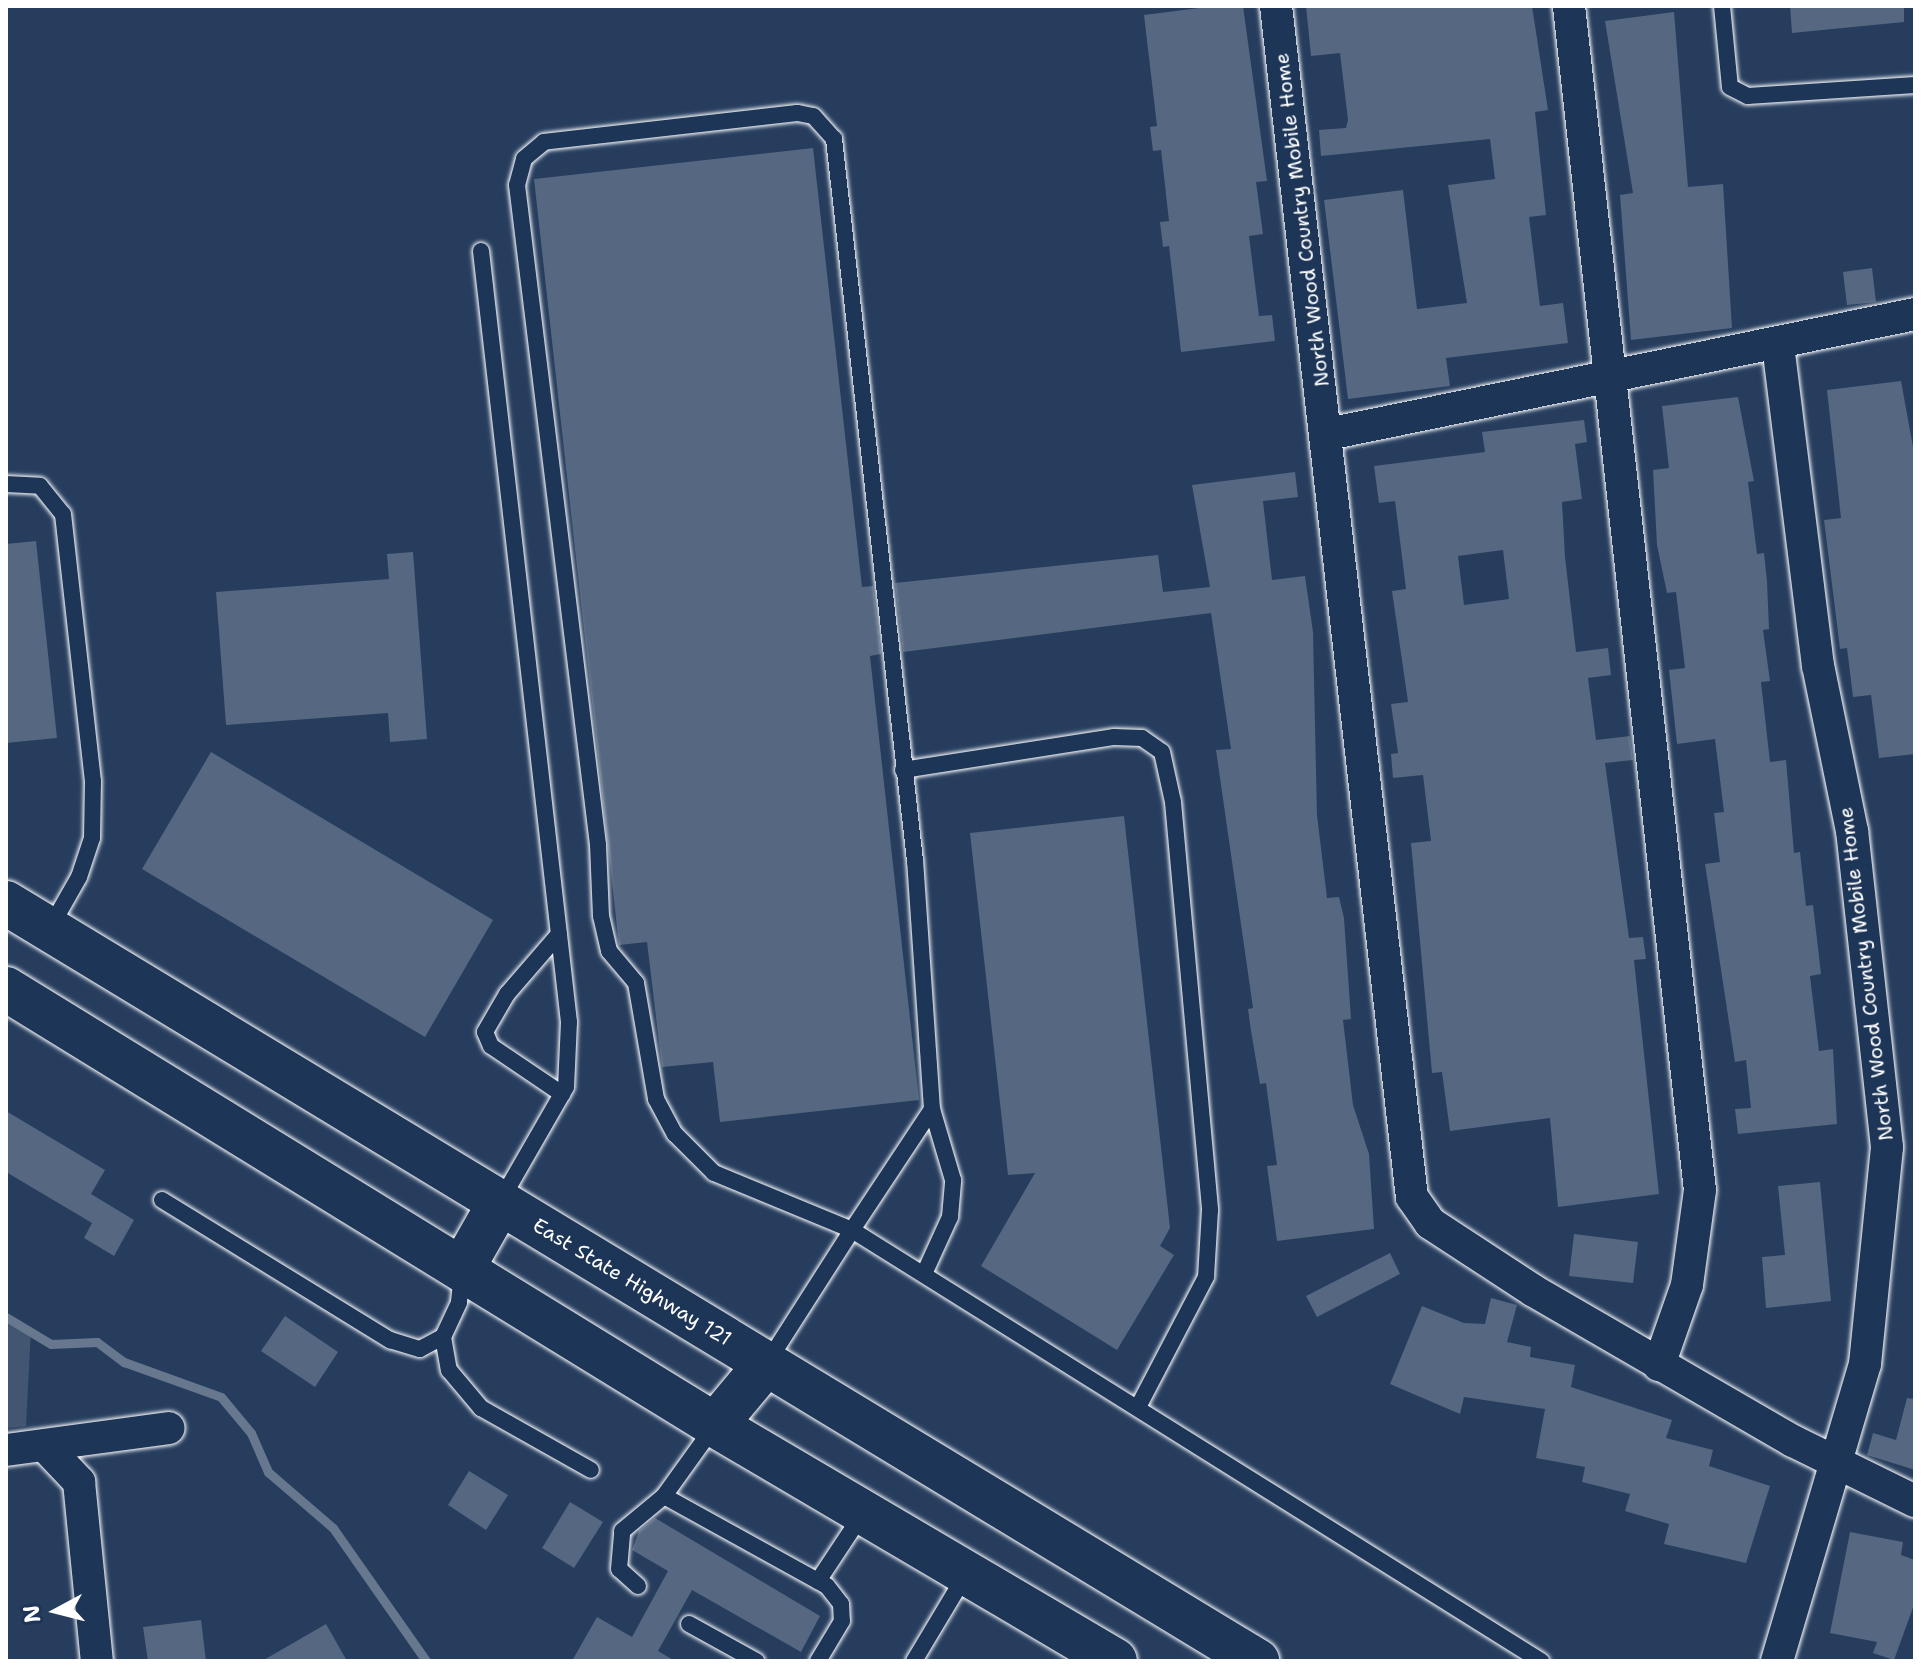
<!DOCTYPE html>
<html>
<head>
<meta charset="utf-8">
<style>
  body { margin:0 }
  #map { position:relative; width:1921px; height:1667px; overflow:hidden; background:#263d5e; font-family:"Shantell Sans",sans-serif }
  div>[style] { position:absolute }
  .green>* { inset:0; background:#425672 }
  .stream>* { height:9px; margin:-4.5px; padding:0 4.5px; transform-origin:4.5px; border-radius:4.5px; background:#67788e }
  .building>* { inset:0; background:#556781 }
  .roads { filter:drop-shadow(0 0 2px #fff) drop-shadow(0 0 2px #fff) }
  .service>* { height:16px; margin:-8px; padding:0 8px; transform-origin:8px; border-radius:8px; background:#1d3557 }
  .minor>* { height:32px; margin:-16px; padding:0 16px; transform-origin:16px; border-radius:16px; background:#1d3557 }
  .primary>* { height:44px; margin:-22px; padding:0 22px; transform-origin:22px; border-radius:22px; background:#1d3557 }
  span { translate:-50% -50%; white-space:nowrap; text-align:center; line-height:1.15; -webkit-text-stroke:7px #1d3557; paint-order:stroke }
  .street-label { font-size:20px; color:#fff }
  .frame { position:absolute; inset:0; border:8px solid #fff; pointer-events:none }
  .north { position:absolute; left:16px; top:1571px; width:80px; height:80px; -webkit-text-stroke:6px #1d3557; paint-order:stroke; rotate:263deg; font-size:22px; font-weight:700; line-height:32px; text-align:center; color:#fff }
  .north::after { content:''; display:block; margin:auto; width:28px; height:36px; background:#fff; clip-path:polygon(50% 0,100% 100%,50% 72%,0 100%) }
</style>
</head>
<body>
<div id="map">
  <div class="green">
    <i style="clip-path:polygon(6px 1320px,31px 1328px,26px 1426px,6px 1428px)"></i>
  </div>
  <div class="stream">
    <i style="left:6px;top:1317px;width:52px;rotate:31deg"></i>
    <i style="left:51px;top:1344px;width:46px;rotate:-2.5deg"></i>
    <i style="left:97px;top:1342px;width:34px;rotate:37deg"></i>
    <i style="left:124px;top:1362px;width:103px;rotate:19.8deg"></i>
    <i style="left:221px;top:1397px;width:47px;rotate:50.2deg"></i>
    <i style="left:251px;top:1433px;width:43px;rotate:66.4deg"></i>
    <i style="left:268px;top:1472px;width:86px;rotate:40.7deg"></i>
    <i style="left:333px;top:1528px;width:162px;rotate:55deg"></i>
  </div>
  <div class="building">
    <i style="clip-path:polygon(1215px 6px,1243px 6px,1267px 181px,1256px 182px,1263px 234px,1249px 236px,1259px 316px,1272px 315px,1275px 341px,1181px 352px,1169px 246px,1163px 247px,1160px 222px,1169px 221px,1161px 150px,1153px 151px,1150px 127px,1157px 126px,1144px 15px)"></i>
    <i style="clip-path:polygon(1306px 6px,1532px 6px,1548px 110px,1535px 112px,1546px 215px,1529px 217px,1540px 306px,1563px 303px,1568px 343px,1446px 358px,1450px 386px,1348px 399px,1324px 200px,1403px 190px,1417px 309px,1467px 303px,1448px 185px,1495px 179px,1490px 139px,1321px 156px,1319px 130px,1346px 128px,1348px 120px,1340px 53px,1311px 56px)"></i>
    <i style="clip-path:polygon(1790px 6px,1904px 6px,1904px 22px,1792px 33px)"></i>
    <i style="clip-path:polygon(1674px 12px,1688px 187px,1723px 184px,1732px 328px,1631px 340px,1620px 195px,1633px 193px,1605px 21px)"></i>
    <i style="clip-path:polygon(813px 148px,862px 587px,873px 586px,881px 654px,870px 656px,919px 1100px,720px 1122px,713px 1062px,662px 1067px,647px 942px,619px 945px,534px 179px)"></i>
    <i style="clip-path:polygon(1872px 268px,1876px 302px,1847px 305px,1843px 272px)"></i>
    <i style="clip-path:polygon(1901px 381px,1915px 458px,1915px 754px,1879px 758px,1871px 695px,1853px 697px,1847px 648px,1840px 649px,1824px 520px,1841px 518px,1827px 390px)"></i>
    <i style="clip-path:polygon(1738px 397px,1754px 481px,1748px 482px,1757px 554px,1764px 553px,1767px 581px,1769px 629px,1763px 630px,1770px 681px,1761px 682px,1770px 762px,1786px 760px,1794px 853px,1800px 852px,1806px 906px,1813px 905px,1821px 974px,1810px 976px,1819px 1051px,1833px 1049px,1837px 1124px,1738px 1134px,1735px 1109px,1751px 1108px,1746px 1060px,1735px 1062px,1705px 864px,1720px 862px,1714px 813px,1724px 812px,1715px 739px,1677px 744px,1669px 670px,1685px 668px,1676px 592px,1667px 593px,1657px 545px,1653px 470px,1669px 468px,1662px 406px)"></i>
    <i style="clip-path:polygon(evenodd,1584px 420px,1587px 442px,1575px 444px,1582px 499px,1562px 502px,1565px 557px,1576px 652px,1608px 648px,1611px 675px,1588px 678px,1596px 740px,1630px 736px,1633px 760px,1605px 763px,1629px 938px,1643px 937px,1646px 959px,1634px 960px,1659px 1194px,1558px 1207px,1550px 1118px,1450px 1131px,1442px 1072px,1432px 1073px,1411px 843px,1431px 841px,1423px 775px,1393px 778px,1391px 754px,1398px 753px,1391px 704px,1408px 702px,1392px 591px,1406px 589px,1395px 501px,1379px 503px,1374px 466px,1485px 452px,1482px 432px,1584px 420px,1503px 550px,1509px 599px,1464px 605px,1458px 556px,1503px 550px)"></i>
    <i style="clip-path:polygon(1295px 472px,1298px 497px,1263px 501px,1272px 580px,1305px 576px,1313px 632px,1317px 815px,1327px 898px,1339px 897px,1344px 918px,1351px 1019px,1343px 1020px,1353px 1105px,1369px 1154px,1374px 1229px,1277px 1241px,1267px 1166px,1277px 1165px,1266px 1083px,1260px 1084px,1251px 1031px,1248px 1009px,1253px 1008px,1216px 750px,1231px 749px,1211px 613px,903px 652px,895px 583px,1158px 555px,1163px 592px,1210px 587px,1192px 485px)"></i>
    <i style="clip-path:polygon(36px 541px,57px 738px,6px 743px,6px 544px)"></i>
    <i style="clip-path:polygon(413px 552px,427px 739px,390px 742px,388px 713px,226px 725px,216px 592px,389px 579px,387px 554px)"></i>
    <i style="clip-path:polygon(211px 752px,493px 920px,425px 1037px,142px 869px)"></i>
    <i style="clip-path:polygon(1124px 816px,1170px 1228px,1160px 1246px,1174px 1255px,1117px 1350px,981px 1266px,1035px 1173px,1008px 1175px,970px 833px)"></i>
    <i style="clip-path:polygon(6px 1111px,105px 1170px,91px 1194px,134px 1220px,114px 1256px,84px 1238px,92px 1223px,6px 1172px)"></i>
    <i style="clip-path:polygon(1820px 1182px,1831px 1301px,1766px 1308px,1762px 1257px,1785px 1255px,1778px 1186px)"></i>
    <i style="clip-path:polygon(1574px 1234px,1638px 1242px,1633px 1283px,1569px 1276px)"></i>
    <i style="clip-path:polygon(1390px 1253px,1400px 1274px,1317px 1317px,1306px 1296px)"></i>
    <i style="clip-path:polygon(1491px 1298px,1517px 1305px,1507px 1342px,1531px 1347px,1530px 1357px,1575px 1365px,1571px 1387px,1672px 1420px,1666px 1438px,1713px 1450px,1709px 1466px,1770px 1486px,1746px 1563px,1664px 1544px,1669px 1524px,1625px 1511px,1630px 1494px,1582px 1482px,1585px 1467px,1536px 1458px,1545px 1409px,1464px 1397px,1460px 1414px,1390px 1384px,1422px 1306px,1464px 1323px,1485px 1324px)"></i>
    <i style="clip-path:polygon(285px 1316px,338px 1352px,315px 1387px,261px 1351px)"></i>
    <i style="clip-path:polygon(1907px 1398px,1915px 1399px,1915px 1470px,1867px 1455px,1873px 1433px,1896px 1440px)"></i>
    <i style="clip-path:polygon(469px 1471px,508px 1495px,486px 1530px,448px 1505px)"></i>
    <i style="clip-path:polygon(570px 1502px,603px 1522px,574px 1568px,542px 1548px)"></i>
    <i style="clip-path:polygon(655px 1518px,820px 1616px,801px 1652px,692px 1590px,658px 1651px,675px 1661px,572px 1661px,597px 1617px,632px 1637px,668px 1571px,632px 1550px,639px 1531px)"></i>
    <i style="clip-path:polygon(1850px 1532px,1903px 1542px,1901px 1555px,1915px 1560px,1915px 1602px,1894px 1660px,1873px 1653px,1877px 1642px,1830px 1633px)"></i>
    <i style="clip-path:polygon(201px 1620px,206px 1661px,148px 1661px,143px 1627px)"></i>
    <i style="clip-path:polygon(326px 1624px,347px 1661px,262px 1661px)"></i>
  </div>
  <div class="roads">
    <div class="service">
      <i style="left:1722px;top:6px;width:81px;rotate:84.4deg"></i>
      <i style="left:1730px;top:87px;width:20px;rotate:27deg"></i>
      <i style="left:1748px;top:96px;width:167px;rotate:-3.8deg"></i>
      <i style="left:481px;top:251px;width:776px;rotate:83.49deg"></i>
      <i style="left:569px;top:1022px;width:65px;rotate:92.6deg"></i>
      <i style="left:566px;top:1087px;width:130px;rotate:119.9deg"></i>
      <i style="left:6px;top:484px;width:34px;rotate:3deg"></i>
      <i style="left:40px;top:486px;width:36px;rotate:51deg"></i>
      <i style="left:63px;top:514px;width:269px;rotate:83.6deg"></i>
      <i style="left:93px;top:781px;width:57px;rotate:91deg"></i>
      <i style="left:92px;top:838px;width:41px;rotate:108.4deg"></i>
      <i style="left:79px;top:877px;width:59px;rotate:119.6deg"></i>
      <i style="left:903px;top:770px;width:214px;rotate:-8.9deg"></i>
      <i style="left:1114px;top:737px;width:28px;rotate:2deg"></i>
      <i style="left:1142px;top:738px;width:24px;rotate:35deg"></i>
      <i style="left:1162px;top:752px;width:51px;rotate:77.6deg"></i>
      <i style="left:1173px;top:802px;width:410px;rotate:84.8deg"></i>
      <i style="left:1210px;top:1210px;width:67px;rotate:93.4deg"></i>
      <i style="left:1206px;top:1277px;width:144px;rotate:117.6deg"></i>
      <i style="left:559px;top:934px;width:79px;rotate:130.9deg"></i>
      <i style="left:507px;top:994px;width:44px;rotate:120.1deg"></i>
      <i style="left:485px;top:1032px;width:15px;rotate:67deg"></i>
      <i style="left:491px;top:1046px;width:86px;rotate:34.1deg"></i>
      <i style="left:162px;top:1200px;width:268px;rotate:31.6deg"></i>
      <i style="left:390px;top:1340px;width:31px;rotate:17deg"></i>
      <i style="left:420px;top:1349px;width:26px;rotate:-28deg"></i>
      <i style="left:443px;top:1337px;width:38px;rotate:-65deg"></i>
      <i style="left:459px;top:1302px;width:27px;rotate:-84deg"></i>
      <i style="left:924px;top:1274px;width:63px;rotate:-65.5deg"></i>
      <i style="left:950px;top:1217px;width:37px;rotate:-85deg"></i>
      <i style="left:953px;top:1180px;width:74px;rotate:-106.5deg"></i>
      <i style="left:443px;top:1337px;width:34px;rotate:80deg"></i>
      <i style="left:449px;top:1370px;width:50px;rotate:49.9deg"></i>
      <i style="left:481px;top:1408px;width:126px;rotate:29.4deg"></i>
      <i style="left:767px;top:1363px;width:158px;rotate:-57.4deg"></i>
      <i style="left:852px;top:1230px;width:145px;rotate:-56.5deg"></i>
      <i style="left:932px;top:1109px;width:249px;rotate:-93.9deg"></i>
      <i style="left:915px;top:861px;width:727px;rotate:-96.4deg"></i>
      <i style="left:834px;top:139px;width:31px;rotate:-132deg"></i>
      <i style="left:813px;top:116px;width:16px;rotate:-169deg"></i>
      <i style="left:797px;top:113px;width:255px;rotate:173.5deg"></i>
      <i style="left:544px;top:142px;width:26px;rotate:140deg"></i>
      <i style="left:524px;top:159px;width:27px;rotate:105deg"></i>
      <i style="left:517px;top:185px;width:665px;rotate:83deg"></i>
      <i style="left:598px;top:845px;width:71px;rotate:87.6deg"></i>
      <i style="left:601px;top:916px;width:36px;rotate:77deg"></i>
      <i style="left:609px;top:951px;width:42px;rotate:49.8deg"></i>
      <i style="left:636px;top:983px;width:118px;rotate:80.2deg"></i>
      <i style="left:656px;top:1099px;width:40px;rotate:62deg"></i>
      <i style="left:675px;top:1134px;width:55px;rotate:45deg"></i>
      <i style="left:714px;top:1173px;width:149px;rotate:22.4deg"></i>
      <i style="left:852px;top:1230px;width:813px;rotate:32.03deg"></i>
      <i style="left:664px;top:1496px;width:186px;rotate:28.9deg"></i>
      <i style="left:827px;top:1586px;width:23px;rotate:52deg"></i>
      <i style="left:841px;top:1604px;width:17px;rotate:87deg"></i>
      <i style="left:842px;top:1621px;width:47px;rotate:121deg"></i>
      <i style="left:818px;top:1581px;width:82px;rotate:-56.5deg"></i>
      <i style="left:638px;top:1586px;width:25px;rotate:-138deg"></i>
      <i style="left:619px;top:1569px;width:38px;rotate:-85deg"></i>
      <i style="left:622px;top:1531px;width:55px;rotate:-39.8deg"></i>
      <i style="left:664px;top:1496px;width:87px;rotate:-54.3deg"></i>
      <i style="left:689px;top:1624px;width:77px;rotate:28.9deg"></i>
      <i style="left:914px;top:1661px;width:101px;rotate:-59.1deg"></i>
    </div>
    <div class="minor">
      <i style="left:1276px;top:6px;width:1199px;rotate:83.49deg"></i>
      <i style="left:1412px;top:1197px;width:32px;rotate:55deg"></i>
      <i style="left:1430px;top:1223px;width:124px;rotate:33.2deg"></i>
      <i style="left:1534px;top:1291px;width:299px;rotate:30.1deg"></i>
      <i style="left:1793px;top:1441px;width:136px;rotate:26.2deg"></i>
      <i style="left:1569px;top:6px;width:1191px;rotate:83.69deg"></i>
      <i style="left:1700px;top:1190px;width:96px;rotate:97.8deg"></i>
      <i style="left:1687px;top:1285px;width:85px;rotate:109.3deg"></i>
      <i style="left:1328px;top:434px;width:599px;rotate:-11.55deg"></i>
      <i style="left:45px;top:1446px;width:50px;rotate:46.6deg"></i>
      <i style="left:79px;top:1482px;width:180px;rotate:84.3deg"></i>
      <i style="left:6px;top:1450px;width:164px;rotate:-7.7deg"></i>
      <i style="left:1777px;top:1661px;width:310px;rotate:-73.5deg"></i>
      <i style="left:1865px;top:1364px;width:218px;rotate:-84.2deg"></i>
      <i style="left:1887px;top:1147px;width:318px;rotate:-96.3deg"></i>
      <i style="left:1852px;top:831px;width:168px;rotate:-101.6deg"></i>
      <i style="left:1818px;top:666px;width:325px;rotate:-97.1deg"></i>
    </div>
    <div class="primary">
      <i style="left:6px;top:903px;width:1463px;rotate:31.21deg"></i>
      <i style="left:6px;top:989px;width:832px;rotate:31.59deg"></i>
      <i style="left:715px;top:1425px;width:464px;rotate:30.5deg"></i>
      <i style="left:462px;top:1269px;width:77px;rotate:-60.4deg"></i>
      <i style="left:715px;top:1425px;width:80px;rotate:-50.1deg"></i>
    </div>
  </div>
  <div class="street-label">
    <span style="left:1302px;top:220px;rotate:-97deg">North Wood Country Mobile Home</span>
    <span style="left:1866px;top:974px;rotate:-97deg">North Wood Country Mobile Home</span>
    <span style="left:632px;top:1282px;rotate:31deg">East State Highway 121</span>
  </div>
  <div class="frame"></div>
  <div class="north">N</div>
</div>
</body>
</html>
